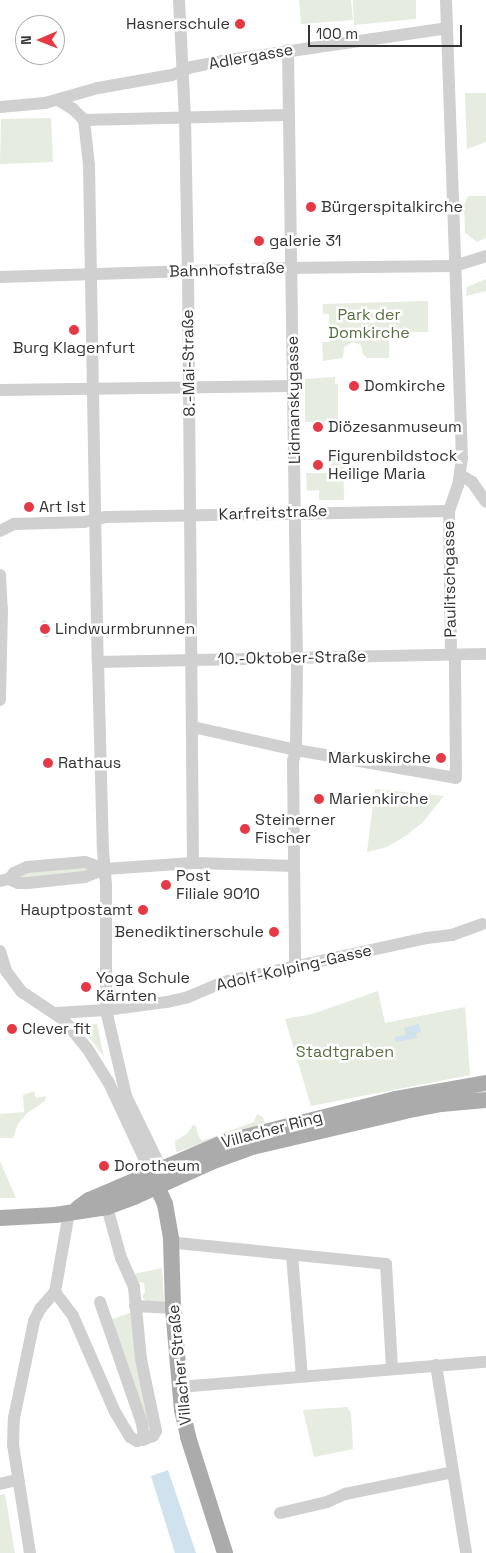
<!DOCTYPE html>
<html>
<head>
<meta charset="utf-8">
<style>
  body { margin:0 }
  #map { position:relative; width:486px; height:1553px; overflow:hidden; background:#fff; font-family:"Space Grotesk",sans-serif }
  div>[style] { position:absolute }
  .green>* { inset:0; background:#e6ecdf }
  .water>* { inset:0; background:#cfe2ee }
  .minor>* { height:12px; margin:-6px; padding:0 6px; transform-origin:6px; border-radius:6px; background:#d0d0d0 }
  .major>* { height:16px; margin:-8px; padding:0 8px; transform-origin:8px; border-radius:8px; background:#ababab }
  .dots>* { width:14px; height:14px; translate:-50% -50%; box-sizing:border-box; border:2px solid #fff; border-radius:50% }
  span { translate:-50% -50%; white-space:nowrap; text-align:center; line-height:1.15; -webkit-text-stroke:5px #fff; paint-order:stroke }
  .poi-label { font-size:16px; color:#333 }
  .right { translate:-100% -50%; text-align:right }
  .left { translate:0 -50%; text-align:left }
  .street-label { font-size:16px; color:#333 }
  .park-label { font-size:16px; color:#56703f }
  .north { position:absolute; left:15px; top:15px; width:50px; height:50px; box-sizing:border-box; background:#fff; border:1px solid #adadad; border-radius:50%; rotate:269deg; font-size:14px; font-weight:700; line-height:20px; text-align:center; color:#333 }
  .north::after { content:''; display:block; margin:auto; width:18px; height:22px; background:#e63946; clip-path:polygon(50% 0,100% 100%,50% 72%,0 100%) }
  .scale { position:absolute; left:308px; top:25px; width:154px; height:22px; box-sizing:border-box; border:2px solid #333; border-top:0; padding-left:6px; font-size:15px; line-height:18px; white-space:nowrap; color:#333; -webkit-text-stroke:4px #fff; paint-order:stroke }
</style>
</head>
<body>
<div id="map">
  <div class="green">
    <i style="clip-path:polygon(299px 0,351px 0,353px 20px,301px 24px)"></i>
    <i style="clip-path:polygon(353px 0,416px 0,416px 19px,354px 25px)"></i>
    <i style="clip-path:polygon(465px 93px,486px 93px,486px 142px,467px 149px)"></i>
    <i style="clip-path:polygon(51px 118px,53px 162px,0 164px,1px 119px)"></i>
    <i style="clip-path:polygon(468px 196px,486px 196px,486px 238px,477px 242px,465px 233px,464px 205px)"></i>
    <i style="clip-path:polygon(486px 279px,486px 291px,466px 296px,467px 287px)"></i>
    <i style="clip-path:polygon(428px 301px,428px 332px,389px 332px,389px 358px,367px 358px,363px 354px,361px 345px,353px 342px,344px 347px,343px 358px,323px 361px,322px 342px,330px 342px,329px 314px,323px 314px,323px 304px)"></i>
    <i style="clip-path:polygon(335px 377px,335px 384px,338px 384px,338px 421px,305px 422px,305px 379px)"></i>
    <i style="clip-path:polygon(331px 458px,343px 458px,344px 500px,319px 500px,319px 490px,307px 491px,306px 473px,331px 473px)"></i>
    <i style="clip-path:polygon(375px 789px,444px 796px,422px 823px,404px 837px,387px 847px,367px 852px)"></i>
    <i style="clip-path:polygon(87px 866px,88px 872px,17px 880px,17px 874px)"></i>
    <i style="clip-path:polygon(378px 991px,385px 1023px,465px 1007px,470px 1075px,311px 1106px,285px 1019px,312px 1014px)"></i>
    <i style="clip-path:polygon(79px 1024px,97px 1024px,104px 1057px)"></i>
    <i style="clip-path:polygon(34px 1091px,36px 1098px,46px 1096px,45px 1101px,26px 1114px,18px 1124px,13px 1138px,0 1138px,0 1114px,24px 1112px,23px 1095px)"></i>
    <i style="clip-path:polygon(257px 1114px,263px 1117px,265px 1125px,176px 1152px,175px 1141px,187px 1134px,193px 1125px,196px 1126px,198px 1135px,202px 1141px,254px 1122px)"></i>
    <i style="clip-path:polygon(0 1161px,16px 1198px,0 1198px)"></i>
    <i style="clip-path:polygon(162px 1268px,164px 1301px,147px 1303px,142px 1296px,145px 1292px,144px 1283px,141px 1282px,137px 1284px,134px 1274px)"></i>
    <i style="clip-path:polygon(132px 1312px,150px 1426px,147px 1428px,110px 1320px)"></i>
    <i style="clip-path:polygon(347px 1407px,351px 1413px,353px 1449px,314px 1457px,303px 1410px)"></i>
    <i style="clip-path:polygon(5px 1494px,15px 1553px,0 1553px,0 1495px)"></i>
  </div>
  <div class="water">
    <i style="clip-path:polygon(44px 620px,50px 624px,50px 634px,47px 638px,41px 634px,40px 624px)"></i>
    <i style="clip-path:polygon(419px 1024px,421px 1032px,416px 1033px,417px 1038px,396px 1042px,395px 1037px,406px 1035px,404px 1028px)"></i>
    <i style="clip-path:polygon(168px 1470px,196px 1553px,175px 1553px,151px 1476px)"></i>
  </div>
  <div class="minor">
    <i style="left:179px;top:0;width:118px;rotate:87.1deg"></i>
    <i style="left:185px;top:118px;width:152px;rotate:88.9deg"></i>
    <i style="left:188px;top:270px;width:593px;rotate:89.52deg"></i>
    <i style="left:446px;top:0;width:458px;rotate:88deg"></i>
    <i style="left:462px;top:458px;width:27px;rotate:98deg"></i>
    <i style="left:458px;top:485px;width:28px;rotate:109deg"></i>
    <i style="left:449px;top:511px;width:144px;rotate:89.2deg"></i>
    <i style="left:288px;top:50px;width:616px;rotate:89.16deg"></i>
    <i style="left:297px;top:666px;width:84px;rotate:90.7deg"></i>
    <i style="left:296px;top:750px;width:11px;rotate:105deg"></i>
    <i style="left:293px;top:761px;width:205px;rotate:89.4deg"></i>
    <i style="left:58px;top:100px;width:17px;rotate:31deg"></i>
    <i style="left:73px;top:109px;width:16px;rotate:45deg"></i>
    <i style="left:84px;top:120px;width:45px;rotate:83.7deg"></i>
    <i style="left:89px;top:165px;width:497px;rotate:89deg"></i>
    <i style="left:98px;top:662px;width:188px;rotate:88.5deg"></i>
    <i style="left:103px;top:850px;width:36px;rotate:85deg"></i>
    <i style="left:106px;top:886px;width:124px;rotate:90deg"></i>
    <i style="left:106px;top:1010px;width:88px;rotate:76.9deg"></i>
    <i style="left:126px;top:1096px;width:82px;rotate:64.1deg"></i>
    <i style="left:0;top:107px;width:45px;rotate:-5.1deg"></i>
    <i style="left:45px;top:103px;width:55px;rotate:-15.8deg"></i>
    <i style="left:98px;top:88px;width:75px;rotate:-10deg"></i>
    <i style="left:172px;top:75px;width:22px;rotate:-22deg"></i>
    <i style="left:192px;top:67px;width:31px;rotate:-11deg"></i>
    <i style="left:222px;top:61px;width:227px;rotate:-8.3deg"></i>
    <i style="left:84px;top:120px;width:205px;rotate:-1.4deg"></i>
    <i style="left:0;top:277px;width:284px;rotate:-1.8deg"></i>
    <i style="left:284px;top:268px;width:170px;rotate:-0.7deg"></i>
    <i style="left:454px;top:266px;width:34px;rotate:-17deg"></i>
    <i style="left:0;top:390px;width:294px;rotate:-0.8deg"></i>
    <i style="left:460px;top:475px;width:14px;rotate:30deg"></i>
    <i style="left:472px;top:482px;width:24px;rotate:55deg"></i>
    <i style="left:0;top:531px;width:16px;rotate:-27deg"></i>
    <i style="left:14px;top:524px;width:70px;rotate:-1.6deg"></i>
    <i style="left:84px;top:522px;width:22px;rotate:-13deg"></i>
    <i style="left:105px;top:517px;width:344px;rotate:-1deg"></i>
    <i style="left:0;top:575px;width:34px;rotate:87deg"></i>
    <i style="left:2px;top:609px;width:91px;rotate:91.3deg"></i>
    <i style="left:98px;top:662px;width:388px;rotate:-1.2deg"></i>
    <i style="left:193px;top:727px;width:106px;rotate:12.6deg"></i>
    <i style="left:296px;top:750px;width:162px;rotate:9.9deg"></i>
    <i style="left:456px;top:778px;width:123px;rotate:-90.5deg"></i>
    <i style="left:9px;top:879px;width:8px;rotate:-50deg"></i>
    <i style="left:14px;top:873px;width:14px;rotate:-25deg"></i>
    <i style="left:27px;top:867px;width:58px;rotate:-4.9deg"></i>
    <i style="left:85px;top:862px;width:21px;rotate:19deg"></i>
    <i style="left:0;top:881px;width:9px;rotate:-13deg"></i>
    <i style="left:9px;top:879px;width:10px;rotate:24deg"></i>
    <i style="left:18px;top:883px;width:10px"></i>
    <i style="left:28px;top:883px;width:57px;rotate:-6deg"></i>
    <i style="left:85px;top:877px;width:22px;rotate:-22deg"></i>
    <i style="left:105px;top:869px;width:88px;rotate:-3.9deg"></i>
    <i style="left:193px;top:863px;width:101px;rotate:1.7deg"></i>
    <i style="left:0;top:951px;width:21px;rotate:73deg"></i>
    <i style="left:6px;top:971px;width:26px;rotate:53deg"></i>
    <i style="left:22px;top:992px;width:50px;rotate:33.7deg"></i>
    <i style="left:64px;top:1020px;width:36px;rotate:51deg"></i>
    <i style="left:87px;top:1048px;width:39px;rotate:58deg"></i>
    <i style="left:108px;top:1081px;width:104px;rotate:64.9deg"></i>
    <i style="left:56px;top:1013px;width:50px;rotate:-3.4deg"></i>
    <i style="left:106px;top:1010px;width:62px;rotate:-7.5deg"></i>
    <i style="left:167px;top:1002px;width:22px;rotate:-13deg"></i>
    <i style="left:188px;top:997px;width:38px;rotate:-23deg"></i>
    <i style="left:223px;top:982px;width:209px;rotate:-12.2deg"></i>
    <i style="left:427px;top:938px;width:25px;rotate:-7deg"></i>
    <i style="left:452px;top:935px;width:32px;rotate:-20deg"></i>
    <i style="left:177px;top:1243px;width:210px;rotate:5.7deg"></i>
    <i style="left:386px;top:1264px;width:105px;rotate:86.7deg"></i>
    <i style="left:292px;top:1255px;width:121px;rotate:85.3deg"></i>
    <i style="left:55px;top:1292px;width:30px;rotate:53deg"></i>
    <i style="left:73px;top:1316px;width:105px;rotate:66.4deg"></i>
    <i style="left:115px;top:1412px;width:29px;rotate:59deg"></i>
    <i style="left:130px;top:1437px;width:8px;rotate:30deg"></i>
    <i style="left:137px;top:1441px;width:17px;rotate:-17deg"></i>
    <i style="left:153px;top:1436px;width:6px;rotate:-59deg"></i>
    <i style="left:156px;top:1431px;width:74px;rotate:-101.8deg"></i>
    <i style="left:141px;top:1359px;width:72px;rotate:-95.6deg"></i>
    <i style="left:134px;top:1287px;width:32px;rotate:-114deg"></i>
    <i style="left:121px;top:1258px;width:53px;rotate:-105.4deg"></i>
    <i style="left:100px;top:1302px;width:128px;rotate:70.9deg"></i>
    <i style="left:142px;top:1423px;width:17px;rotate:83deg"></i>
    <i style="left:135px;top:1306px;width:38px;rotate:3deg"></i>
    <i style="left:436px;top:1365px;width:190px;rotate:80.9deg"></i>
    <i style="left:179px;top:1387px;width:308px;rotate:-4.7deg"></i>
    <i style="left:0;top:1484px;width:18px;rotate:-13deg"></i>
    <i style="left:280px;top:1513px;width:48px;rotate:-13.2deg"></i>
    <i style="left:327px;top:1502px;width:20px;rotate:-24deg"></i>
    <i style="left:345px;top:1494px;width:110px;rotate:-11.5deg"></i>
    <i style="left:30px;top:1553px;width:110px;rotate:-98.9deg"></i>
    <i style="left:13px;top:1444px;width:26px;rotate:-88deg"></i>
    <i style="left:14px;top:1418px;width:99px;rotate:-78.3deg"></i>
    <i style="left:34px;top:1321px;width:13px;rotate:-63deg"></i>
    <i style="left:40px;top:1309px;width:23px;rotate:-49deg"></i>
    <i style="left:55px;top:1292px;width:80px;rotate:-80deg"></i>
  </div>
  <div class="major">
    <i style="left:153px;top:1178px;width:29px;rotate:65deg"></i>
    <i style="left:165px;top:1204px;width:36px;rotate:80deg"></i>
    <i style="left:171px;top:1239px;width:69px;rotate:88.3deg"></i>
    <i style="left:173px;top:1308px;width:102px;rotate:85deg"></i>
    <i style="left:182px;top:1410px;width:28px;rotate:77deg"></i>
    <i style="left:188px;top:1437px;width:122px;rotate:72.3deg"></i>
    <i style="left:78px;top:1208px;width:14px;rotate:-36deg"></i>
    <i style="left:89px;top:1200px;width:148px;rotate:-23.1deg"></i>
    <i style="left:225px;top:1142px;width:176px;rotate:-14.1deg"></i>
    <i style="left:396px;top:1099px;width:91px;rotate:-10.1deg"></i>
    <i style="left:0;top:1218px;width:55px;rotate:-3.1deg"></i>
    <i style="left:55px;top:1215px;width:53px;rotate:-8.7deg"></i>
    <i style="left:107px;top:1207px;width:29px;rotate:-20deg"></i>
    <i style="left:134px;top:1197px;width:85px;rotate:-24.4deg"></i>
    <i style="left:211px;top:1162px;width:44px;rotate:-20.1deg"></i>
    <i style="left:252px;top:1147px;width:157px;rotate:-13.2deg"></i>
    <i style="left:405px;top:1111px;width:37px;rotate:-11deg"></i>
    <i style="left:441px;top:1104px;width:45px;rotate:-5.1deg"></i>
  </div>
  <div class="dots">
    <i style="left:240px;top:24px;background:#e63946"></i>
    <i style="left:311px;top:207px;background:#e63946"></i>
    <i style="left:259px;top:241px;background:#e63946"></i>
    <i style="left:74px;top:330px;background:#e63946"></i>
    <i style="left:354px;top:386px;background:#e63946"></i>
    <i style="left:318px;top:427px;background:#e63946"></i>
    <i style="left:318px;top:465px;background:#e63946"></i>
    <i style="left:29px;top:507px;background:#e63946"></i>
    <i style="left:45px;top:629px;background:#e63946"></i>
    <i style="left:441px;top:758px;background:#e63946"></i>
    <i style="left:48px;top:763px;background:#e63946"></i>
    <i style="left:319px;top:799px;background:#e63946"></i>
    <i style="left:245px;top:829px;background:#e63946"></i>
    <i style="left:166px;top:885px;background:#e63946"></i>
    <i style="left:143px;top:910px;background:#e63946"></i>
    <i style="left:274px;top:932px;background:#e63946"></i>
    <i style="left:86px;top:987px;background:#e63946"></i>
    <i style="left:12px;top:1029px;background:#e63946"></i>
    <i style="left:104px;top:1166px;background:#e63946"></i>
  </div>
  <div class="poi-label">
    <span class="right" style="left:230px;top:24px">Hasnerschule</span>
    <span class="left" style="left:321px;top:207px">Bürgerspitalkirche</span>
    <span class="left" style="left:269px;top:241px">galerie 31</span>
    <span style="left:74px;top:348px">Burg Klagenfurt</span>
    <span class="left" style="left:364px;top:386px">Domkirche</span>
    <span class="left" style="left:328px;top:427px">Diözesanmuseum</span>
    <span class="left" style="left:328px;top:465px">Figurenbildstock<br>Heilige Maria</span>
    <span class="left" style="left:39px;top:507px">Art Ist</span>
    <span class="left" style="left:55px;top:629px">Lindwurmbrunnen</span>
    <span class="right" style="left:431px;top:758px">Markuskirche</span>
    <span class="left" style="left:58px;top:763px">Rathaus</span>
    <span class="left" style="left:329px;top:799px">Marienkirche</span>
    <span class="left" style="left:255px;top:829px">Steinerner<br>Fischer</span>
    <span class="left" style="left:176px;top:885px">Post<br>Filiale 9010</span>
    <span class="right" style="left:133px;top:910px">Hauptpostamt</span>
    <span class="right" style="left:264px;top:932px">Benediktinerschule</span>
    <span class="left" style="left:96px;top:987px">Yoga Schule<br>Kärnten</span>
    <span class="left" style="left:22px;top:1029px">Clever fit</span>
    <span class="left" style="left:114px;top:1166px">Dorotheum</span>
  </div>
  <div class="street-label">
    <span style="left:251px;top:57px;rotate:-10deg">Adlergasse</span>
    <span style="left:227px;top:270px;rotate:-2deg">Bahnhofstraße</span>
    <span style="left:189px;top:363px;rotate:-91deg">8.-Mai-Straße</span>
    <span style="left:294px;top:400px;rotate:-91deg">Lidmanskygasse</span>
    <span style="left:273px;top:513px;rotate:-2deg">Karfreitstraße</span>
    <span style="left:450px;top:579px;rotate:-91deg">Paulitschgasse</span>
    <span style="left:292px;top:658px;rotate:-1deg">10.-Oktober-Straße</span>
    <span style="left:294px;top:968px;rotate:-13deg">Adolf-Kolping-Gasse</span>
    <span style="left:272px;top:1130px;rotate:-15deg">Villacher Ring</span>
    <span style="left:180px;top:1365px;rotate:-96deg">Villacher Straße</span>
  </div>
  <div class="park-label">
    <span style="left:369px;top:324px">Park der<br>Domkirche</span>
    <span style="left:345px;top:1052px">Stadtgraben</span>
  </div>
  <div class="north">N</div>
  <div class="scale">100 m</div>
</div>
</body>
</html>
